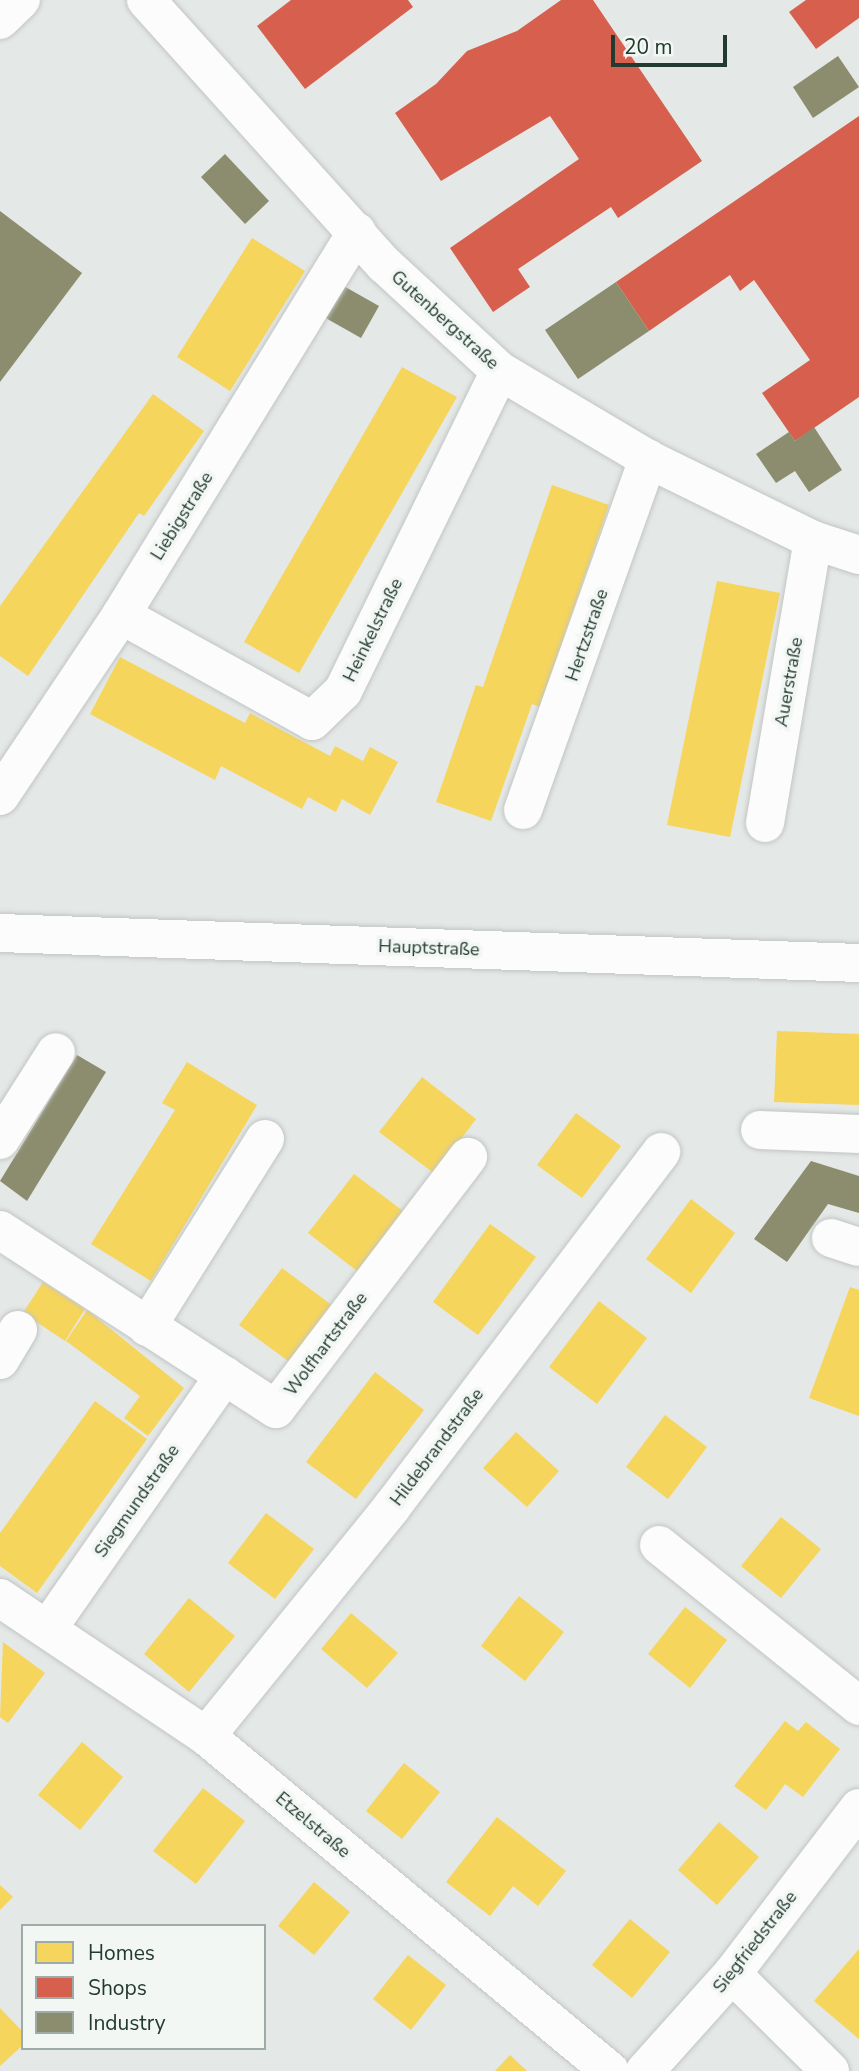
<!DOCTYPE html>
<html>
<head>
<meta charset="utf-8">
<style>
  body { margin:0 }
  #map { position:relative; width:859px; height:2071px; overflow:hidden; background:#e4e8e6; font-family:"Nunito Sans",sans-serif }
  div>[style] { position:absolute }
  .homes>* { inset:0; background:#f6d55c }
  .shops>* { inset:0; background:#d6604d }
  .industry>* { inset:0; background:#8c8c6e }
  .roads { filter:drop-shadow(0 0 2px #c1c5c3) drop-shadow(0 0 2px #c1c5c3) }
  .minor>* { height:38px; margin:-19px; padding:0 19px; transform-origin:19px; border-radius:19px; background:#fbfcfb }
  span { translate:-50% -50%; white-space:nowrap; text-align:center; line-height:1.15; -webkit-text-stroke:7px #f2f7f4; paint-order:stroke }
  .street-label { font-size:18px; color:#233a30 }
  .legend { position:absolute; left:21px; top:1924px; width:245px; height:126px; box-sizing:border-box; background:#f2f7f4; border:2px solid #9faba6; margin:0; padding:9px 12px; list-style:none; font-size:21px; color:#233a30 }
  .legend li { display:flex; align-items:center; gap:14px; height:35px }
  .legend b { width:35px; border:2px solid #9faba6 }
  .scale { position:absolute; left:611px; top:35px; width:116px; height:32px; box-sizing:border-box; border:4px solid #233a30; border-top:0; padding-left:9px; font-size:21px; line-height:24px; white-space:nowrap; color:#233a30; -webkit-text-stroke:5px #f2f7f4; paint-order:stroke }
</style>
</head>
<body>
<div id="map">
  <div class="homes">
    <i style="clip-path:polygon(252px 238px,305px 271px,230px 391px,177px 357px)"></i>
    <i style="clip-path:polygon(402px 367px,457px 397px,299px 673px,244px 642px)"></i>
    <i style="clip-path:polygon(153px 394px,204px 431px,144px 516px,139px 513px,28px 676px,0 656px,0 606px)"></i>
    <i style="clip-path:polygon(552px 485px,609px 505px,540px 707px,532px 704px,491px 821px,436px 802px,476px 685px,483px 687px)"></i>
    <i style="clip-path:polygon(717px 581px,780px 593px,730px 837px,667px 825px)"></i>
    <i style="clip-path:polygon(120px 657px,245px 723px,250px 713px,330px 756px,335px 746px,363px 761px,370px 747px,398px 762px,370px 815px,342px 799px,336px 812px,308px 797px,302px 809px,221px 766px,215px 780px,90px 714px)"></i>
    <i style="clip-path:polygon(777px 1031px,859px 1034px,859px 1105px,774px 1102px)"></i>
    <i style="clip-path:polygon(187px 1062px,257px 1105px,151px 1281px,91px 1244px,175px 1110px,162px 1103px)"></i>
    <i style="clip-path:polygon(422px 1077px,476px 1119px,435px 1174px,379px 1132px)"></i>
    <i style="clip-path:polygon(576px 1113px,621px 1146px,582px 1198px,537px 1165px)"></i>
    <i style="clip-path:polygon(354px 1174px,407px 1214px,361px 1274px,308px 1233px)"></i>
    <i style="clip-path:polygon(691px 1199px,735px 1233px,691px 1293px,646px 1259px)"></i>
    <i style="clip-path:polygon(490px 1224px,536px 1257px,478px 1335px,433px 1302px)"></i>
    <i style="clip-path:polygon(282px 1268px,337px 1309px,295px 1366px,239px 1325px)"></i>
    <i style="clip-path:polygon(43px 1282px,85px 1309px,65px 1341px,23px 1313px)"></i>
    <i style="clip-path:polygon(850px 1287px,859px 1290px,859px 1416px,809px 1398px)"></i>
    <i style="clip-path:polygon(599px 1301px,647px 1338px,597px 1404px,549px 1367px)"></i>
    <i style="clip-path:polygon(87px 1310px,184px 1388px,148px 1436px,124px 1418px,140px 1396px,66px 1341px)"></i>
    <i style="clip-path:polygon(375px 1372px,424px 1410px,356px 1499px,306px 1462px)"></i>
    <i style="clip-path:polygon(95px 1401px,147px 1439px,37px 1593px,0 1566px,0 1533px)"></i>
    <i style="clip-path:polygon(665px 1415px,707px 1447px,668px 1499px,626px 1467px)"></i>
    <i style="clip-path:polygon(516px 1432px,559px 1471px,527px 1507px,483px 1468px)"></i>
    <i style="clip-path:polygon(266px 1513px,314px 1549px,275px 1599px,228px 1563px)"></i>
    <i style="clip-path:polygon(781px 1517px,821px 1549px,781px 1598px,741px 1566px)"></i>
    <i style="clip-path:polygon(519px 1596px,564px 1632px,525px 1681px,481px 1646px)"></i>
    <i style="clip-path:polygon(189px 1598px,235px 1636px,189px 1692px,144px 1654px)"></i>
    <i style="clip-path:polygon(685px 1607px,727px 1640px,690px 1688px,648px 1654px)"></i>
    <i style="clip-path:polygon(351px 1613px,398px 1653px,367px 1688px,321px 1649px)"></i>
    <i style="clip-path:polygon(3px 1642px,45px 1673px,8px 1723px,0 1717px)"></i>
    <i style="clip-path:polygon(785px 1721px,798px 1731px,806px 1722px,840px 1749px,803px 1797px,785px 1784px,766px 1810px,734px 1786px)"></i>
    <i style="clip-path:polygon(82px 1742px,123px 1777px,80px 1830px,38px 1795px)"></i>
    <i style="clip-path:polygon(404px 1763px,440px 1792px,402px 1839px,366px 1811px)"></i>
    <i style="clip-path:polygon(203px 1788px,245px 1821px,196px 1884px,153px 1851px)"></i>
    <i style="clip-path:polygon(497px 1817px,566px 1871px,538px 1906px,513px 1886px,490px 1916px,446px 1882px)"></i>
    <i style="clip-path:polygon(719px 1822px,759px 1857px,717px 1905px,678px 1870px)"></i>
    <i style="clip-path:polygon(314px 1882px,350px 1912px,314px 1955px,278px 1926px)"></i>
    <i style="clip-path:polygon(0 1885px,13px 1897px,0 1910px)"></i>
    <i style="clip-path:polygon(630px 1919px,670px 1952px,632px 1998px,592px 1965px)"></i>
    <i style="clip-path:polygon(859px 1949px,859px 2039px,814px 2001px)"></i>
    <i style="clip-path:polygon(408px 1955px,446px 1985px,411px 2030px,373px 1999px)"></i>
    <i style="clip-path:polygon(0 2008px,23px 2032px,23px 2045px,0 2066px)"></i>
    <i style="clip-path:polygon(510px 2055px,527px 2071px,495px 2071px)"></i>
  </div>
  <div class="shops">
    <i style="clip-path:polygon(291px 0,408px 0,413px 7px,305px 89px,257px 26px)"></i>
    <i style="clip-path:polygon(561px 0,593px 0,702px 161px,618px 218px,611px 207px,518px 269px,530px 287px,493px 312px,450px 248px,579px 159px,550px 116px,441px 181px,395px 113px,436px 84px,467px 51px,517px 31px)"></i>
    <i style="clip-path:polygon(806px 0,859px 0,859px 18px,816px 49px,789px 12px)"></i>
    <i style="clip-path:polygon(859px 116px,859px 397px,795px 441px,762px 393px,810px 360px,754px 280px,740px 291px,730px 275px,649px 331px,616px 282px)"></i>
  </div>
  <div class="industry">
    <i style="clip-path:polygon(838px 56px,859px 87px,813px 118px,793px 87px)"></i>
    <i style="clip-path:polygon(225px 154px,269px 201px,245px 224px,201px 177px)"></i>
    <i style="clip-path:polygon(0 211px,82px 273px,0 382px)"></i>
    <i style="clip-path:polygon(333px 280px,379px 306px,361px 338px,315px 312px)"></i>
    <i style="clip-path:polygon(616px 282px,649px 331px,578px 379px,545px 330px)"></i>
    <i style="clip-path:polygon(814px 427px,842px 470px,809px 492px,795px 471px,776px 483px,756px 454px,789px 432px,795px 441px)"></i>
    <i style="clip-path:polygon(77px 1055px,106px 1072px,27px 1201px,0 1181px)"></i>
    <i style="clip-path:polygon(811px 1161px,859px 1176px,859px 1213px,828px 1204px,787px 1262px,754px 1239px)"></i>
  </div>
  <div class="roads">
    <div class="minor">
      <i style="left:146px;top:0;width:357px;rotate:48deg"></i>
      <i style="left:385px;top:265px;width:156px;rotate:42.7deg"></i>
      <i style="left:500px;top:371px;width:172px;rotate:30.7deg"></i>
      <i style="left:648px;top:459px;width:184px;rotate:26.1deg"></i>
      <i style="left:813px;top:540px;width:48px;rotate:18.1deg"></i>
      <i style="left:0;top:20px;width:29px;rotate:-44deg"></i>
      <i style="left:121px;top:615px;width:218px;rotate:29deg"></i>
      <i style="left:312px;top:721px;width:43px;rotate:-44.1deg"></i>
      <i style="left:343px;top:691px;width:356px;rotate:-63.9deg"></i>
      <i style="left:0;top:796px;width:218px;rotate:-56.2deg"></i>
      <i style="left:121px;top:615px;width:450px;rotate:-58.4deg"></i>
      <i style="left:523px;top:810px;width:373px;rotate:-70.4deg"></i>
      <i style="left:765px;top:823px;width:287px;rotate:-80.4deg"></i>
      <i style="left:0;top:933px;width:860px;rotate:2deg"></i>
      <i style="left:760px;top:1130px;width:99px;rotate:2.3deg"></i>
      <i style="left:0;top:1140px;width:104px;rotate:-57.5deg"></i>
      <i style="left:0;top:1230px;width:329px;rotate:33deg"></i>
      <i style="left:276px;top:1409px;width:317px;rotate:-52.7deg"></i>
      <i style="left:831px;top:1238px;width:29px;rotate:18deg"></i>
      <i style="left:147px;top:1327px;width:222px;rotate:-57.9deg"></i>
      <i style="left:0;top:1360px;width:35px;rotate:-59deg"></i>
      <i style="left:659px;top:1545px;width:257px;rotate:38.8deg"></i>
      <i style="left:0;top:1598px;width:248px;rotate:33.8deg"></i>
      <i style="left:206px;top:1736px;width:525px;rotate:39.67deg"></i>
      <i style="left:49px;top:1627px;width:307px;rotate:-55.1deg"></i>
      <i style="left:206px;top:1736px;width:294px;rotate:-50.9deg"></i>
      <i style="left:391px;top:1508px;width:447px;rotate:-52.8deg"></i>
      <i style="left:732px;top:1974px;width:138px;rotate:44.7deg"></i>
      <i style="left:645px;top:2071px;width:130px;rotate:-48.1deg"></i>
      <i style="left:732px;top:1974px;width:209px;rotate:-52.6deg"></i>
    </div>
  </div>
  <div class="street-label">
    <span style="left:445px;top:320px;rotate:42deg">Gutenbergstraße</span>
    <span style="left:182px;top:516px;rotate:-58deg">Liebigstraße</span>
    <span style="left:373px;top:630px;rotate:-64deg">Heinkelstraße</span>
    <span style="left:587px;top:635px;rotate:-71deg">Hertzstraße</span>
    <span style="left:789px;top:682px;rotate:-80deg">Auerstraße</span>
    <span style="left:429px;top:948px;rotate:2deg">Hauptstraße</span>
    <span style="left:326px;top:1344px;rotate:-53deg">Wolfhartstraße</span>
    <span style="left:437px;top:1447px;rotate:-53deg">Hildebrandstraße</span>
    <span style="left:137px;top:1501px;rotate:-55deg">Siegmundstraße</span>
    <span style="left:313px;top:1825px;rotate:40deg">Etzelstraße</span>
    <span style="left:755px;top:1942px;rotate:-52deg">Siegfriedstraße</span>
  </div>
  <ul class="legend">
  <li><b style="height:19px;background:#f6d55c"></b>Homes</li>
  <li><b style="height:19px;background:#d6604d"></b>Shops</li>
  <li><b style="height:19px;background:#8c8c6e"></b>Industry</li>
  </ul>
  <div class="scale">20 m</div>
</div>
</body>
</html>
